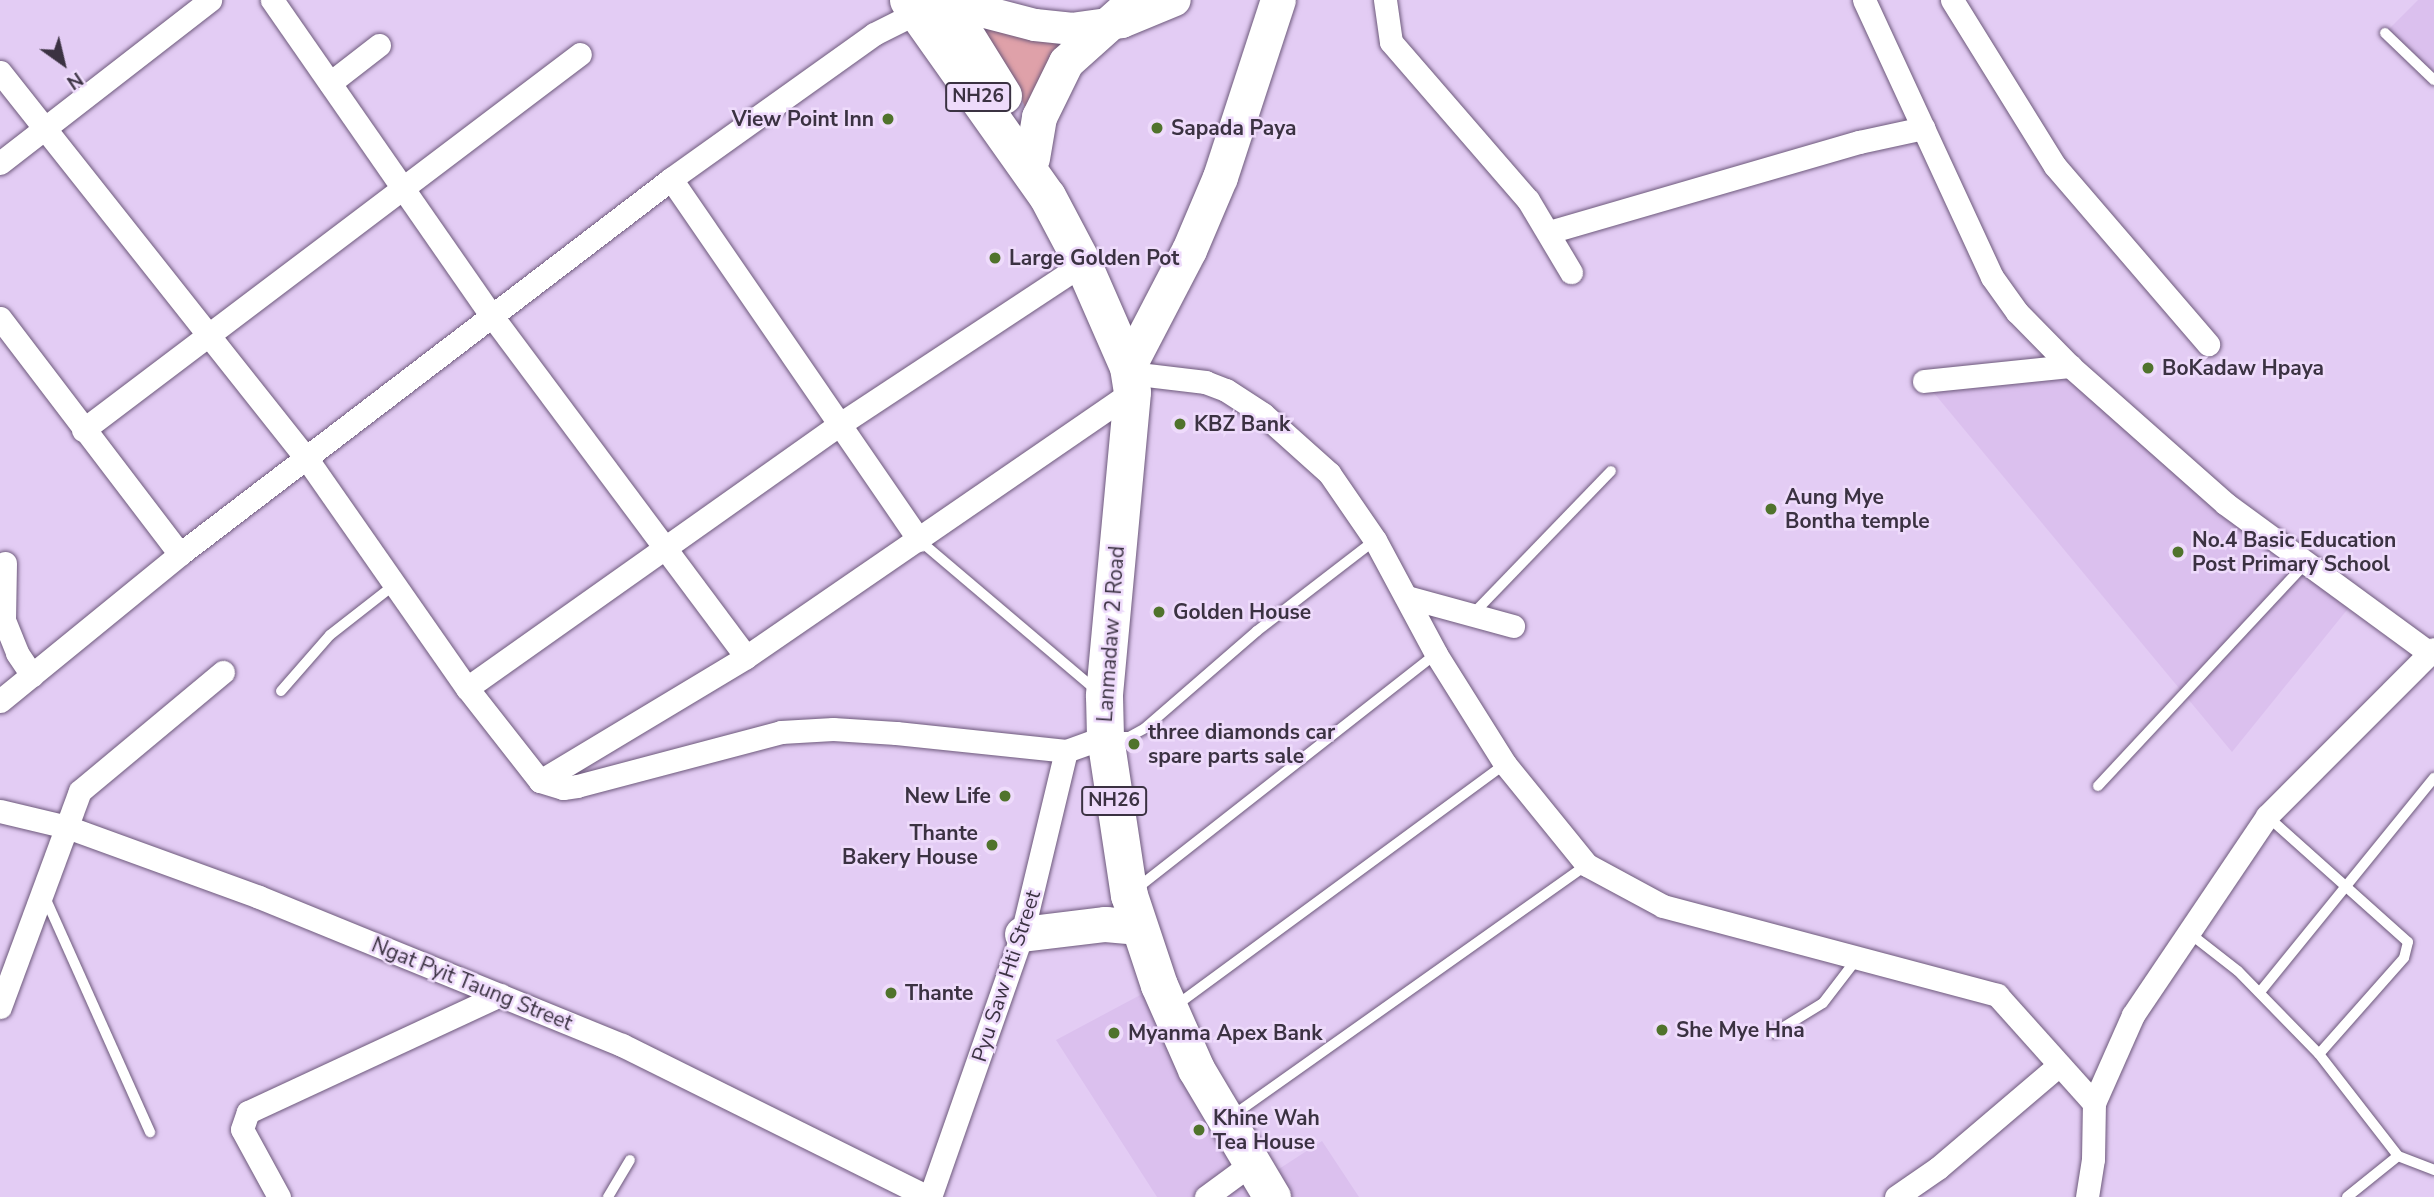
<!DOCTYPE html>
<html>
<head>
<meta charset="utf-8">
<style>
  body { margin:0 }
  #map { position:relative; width:2434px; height:1197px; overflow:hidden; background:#e3ccf4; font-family:"Nunito Sans",sans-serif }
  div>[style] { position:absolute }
  .built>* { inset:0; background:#dbc0ee }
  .green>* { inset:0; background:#dfa1a9 }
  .roads { filter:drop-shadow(0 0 2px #6d597b) drop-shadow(0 0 2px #6d597b) }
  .service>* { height:10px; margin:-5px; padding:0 5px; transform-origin:5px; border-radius:5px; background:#fff }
  .minor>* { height:23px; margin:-11.5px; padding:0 11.5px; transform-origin:11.5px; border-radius:11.5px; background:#fff }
  .secondary>* { height:32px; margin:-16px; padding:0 16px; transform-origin:16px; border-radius:16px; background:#fff }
  .primary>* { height:35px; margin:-17.5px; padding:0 17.5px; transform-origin:17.5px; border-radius:17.5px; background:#fff }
  .trunk>* { height:37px; margin:-18.5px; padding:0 18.5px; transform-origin:18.5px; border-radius:18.5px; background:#fff }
  .dots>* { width:19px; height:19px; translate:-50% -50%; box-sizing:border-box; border:4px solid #eedbfb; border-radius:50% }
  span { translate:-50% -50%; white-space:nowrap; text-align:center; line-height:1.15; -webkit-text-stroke:5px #eedbfb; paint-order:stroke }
  .shield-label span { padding:2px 5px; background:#eedbfb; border:2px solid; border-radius:5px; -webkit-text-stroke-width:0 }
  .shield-label { font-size:19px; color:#3b3242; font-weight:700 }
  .poi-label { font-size:21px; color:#3b3242; font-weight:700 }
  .right { translate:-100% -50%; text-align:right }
  .left { translate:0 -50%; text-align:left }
  .street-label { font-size:21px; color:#3b3242 }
  .north { position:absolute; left:28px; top:28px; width:70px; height:70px; -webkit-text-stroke:5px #eedbfb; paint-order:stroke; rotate:146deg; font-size:19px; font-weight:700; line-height:28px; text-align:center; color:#3b3242 }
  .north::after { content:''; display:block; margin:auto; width:24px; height:32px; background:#3b3242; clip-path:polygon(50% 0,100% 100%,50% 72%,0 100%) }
</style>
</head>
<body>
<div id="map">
  <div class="built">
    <i style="clip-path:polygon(2418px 0,2434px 0,2434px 80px,2385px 33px)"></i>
    <i style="clip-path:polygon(2070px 366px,2355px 600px,2232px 752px,1924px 381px)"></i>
    <i style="clip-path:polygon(1159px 985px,1259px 1182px,1322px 1141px,1359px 1197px,1157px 1197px,1056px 1040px)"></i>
  </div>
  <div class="green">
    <i style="clip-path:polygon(979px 24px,1072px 37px,1030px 118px,1016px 87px)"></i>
  </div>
  <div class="roads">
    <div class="service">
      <i style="left:2385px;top:33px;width:68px;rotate:43.8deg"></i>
      <i style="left:919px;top:540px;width:232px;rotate:40.3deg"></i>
      <i style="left:1472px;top:615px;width:200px;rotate:-46deg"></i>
      <i style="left:281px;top:691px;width:74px;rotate:-48.8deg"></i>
      <i style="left:330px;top:635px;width:81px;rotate:-38deg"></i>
      <i style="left:1112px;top:737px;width:17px"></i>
      <i style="left:1129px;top:737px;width:18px;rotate:-29deg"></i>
      <i style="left:1145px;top:728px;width:148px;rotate:-40.9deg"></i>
      <i style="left:1257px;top:631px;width:149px;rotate:-37.6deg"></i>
      <i style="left:2098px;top:786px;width:305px;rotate:-47deg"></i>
      <i style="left:2267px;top:816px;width:189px;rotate:41.8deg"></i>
      <i style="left:2408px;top:942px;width:16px;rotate:104deg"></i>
      <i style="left:2404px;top:958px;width:128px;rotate:131.5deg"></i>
      <i style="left:1136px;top:889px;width:381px;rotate:-38.1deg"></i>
      <i style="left:44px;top:895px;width:260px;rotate:65.9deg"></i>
      <i style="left:2188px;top:932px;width:63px;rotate:38deg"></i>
      <i style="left:2238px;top:971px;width:116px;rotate:45.7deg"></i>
      <i style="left:2319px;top:1054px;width:129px;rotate:52.2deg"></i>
      <i style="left:2398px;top:1156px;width:39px;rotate:21deg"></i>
      <i style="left:2260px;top:992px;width:276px;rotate:-50.9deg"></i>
      <i style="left:1174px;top:1007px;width:411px;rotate:-36.3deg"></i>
      <i style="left:1774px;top:1033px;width:57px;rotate:-31.5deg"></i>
      <i style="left:1823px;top:1003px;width:54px;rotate:-52.5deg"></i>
      <i style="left:1232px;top:1116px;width:435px;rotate:-35.3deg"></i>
      <i style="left:608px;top:1197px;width:43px;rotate:-59.3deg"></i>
      <i style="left:2347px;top:1197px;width:65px;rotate:-38.8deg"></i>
    </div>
    <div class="minor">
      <i style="left:272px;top:0;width:385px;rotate:55.2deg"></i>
      <i style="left:492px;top:316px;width:425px;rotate:53.3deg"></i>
      <i style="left:1385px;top:0;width:42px;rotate:81.9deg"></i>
      <i style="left:1391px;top:42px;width:209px;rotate:49.1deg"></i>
      <i style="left:1528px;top:200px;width:84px;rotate:59.2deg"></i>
      <i style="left:1864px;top:0;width:305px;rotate:65.2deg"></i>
      <i style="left:1992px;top:277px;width:43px;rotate:54.5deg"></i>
      <i style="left:2017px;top:312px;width:76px;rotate:45.5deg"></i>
      <i style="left:2070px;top:366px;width:208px;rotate:41.5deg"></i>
      <i style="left:2226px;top:504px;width:250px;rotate:36.2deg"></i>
      <i style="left:1952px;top:0;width:195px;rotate:58.2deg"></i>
      <i style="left:2055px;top:166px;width:235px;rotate:49.3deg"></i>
      <i style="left:0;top:72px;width:494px;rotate:51.6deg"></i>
      <i style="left:307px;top:459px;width:279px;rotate:55.1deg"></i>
      <i style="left:467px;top:688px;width:118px;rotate:51.9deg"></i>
      <i style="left:540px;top:781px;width:240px;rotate:-31deg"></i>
      <i style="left:746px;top:657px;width:468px;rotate:-34.5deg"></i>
      <i style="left:330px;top:83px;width:62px;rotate:-37.8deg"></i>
      <i style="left:0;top:163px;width:266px;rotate:-37.8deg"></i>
      <i style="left:671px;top:179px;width:438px;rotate:55.5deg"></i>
      <i style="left:1549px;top:232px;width:323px;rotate:-16.2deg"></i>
      <i style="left:1859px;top:142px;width:66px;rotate:-12.3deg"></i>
      <i style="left:0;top:318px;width:297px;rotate:52.7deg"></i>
      <i style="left:1130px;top:373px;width:76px;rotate:6.8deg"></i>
      <i style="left:1205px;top:382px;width:22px;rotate:21deg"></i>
      <i style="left:1226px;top:390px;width:44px;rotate:33deg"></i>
      <i style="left:1263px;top:414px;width:89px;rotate:41.8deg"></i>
      <i style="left:1329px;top:473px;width:81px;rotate:55.5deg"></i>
      <i style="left:1375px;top:540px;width:129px;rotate:61.8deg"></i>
      <i style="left:1436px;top:654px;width:130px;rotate:57.9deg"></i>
      <i style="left:1505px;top:764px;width:130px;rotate:50.9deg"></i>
      <i style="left:1587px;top:865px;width:86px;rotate:28.3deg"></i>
      <i style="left:1663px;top:906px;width:346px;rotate:14.9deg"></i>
      <i style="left:1997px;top:995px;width:145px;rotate:48.1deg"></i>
      <i style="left:1924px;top:381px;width:147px;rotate:-5.9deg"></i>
      <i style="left:83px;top:430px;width:623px;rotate:-37.11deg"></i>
      <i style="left:5px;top:563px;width:57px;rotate:91deg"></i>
      <i style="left:4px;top:620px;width:35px;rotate:68deg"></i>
      <i style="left:17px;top:653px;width:27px;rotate:56deg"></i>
      <i style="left:1407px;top:597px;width:110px;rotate:15.3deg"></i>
      <i style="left:467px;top:688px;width:457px;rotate:-35.3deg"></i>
      <i style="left:840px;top:424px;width:291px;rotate:-33.4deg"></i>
      <i style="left:0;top:701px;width:232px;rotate:-39.2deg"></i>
      <i style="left:180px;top:554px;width:618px;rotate:-37.37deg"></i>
      <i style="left:671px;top:179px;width:249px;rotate:-35.5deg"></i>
      <i style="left:874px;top:34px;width:58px;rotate:-26.6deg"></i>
      <i style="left:540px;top:781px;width:24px;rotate:17deg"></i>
      <i style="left:563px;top:788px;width:14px;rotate:-8deg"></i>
      <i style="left:577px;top:786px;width:211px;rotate:-14.8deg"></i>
      <i style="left:781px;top:732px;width:52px;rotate:-3.3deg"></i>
      <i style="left:833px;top:729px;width:63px;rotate:3.6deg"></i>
      <i style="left:896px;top:733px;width:171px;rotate:6deg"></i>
      <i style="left:1066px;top:751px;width:41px;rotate:-19.7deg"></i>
      <i style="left:0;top:811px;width:69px;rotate:13.4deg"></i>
      <i style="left:67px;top:827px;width:204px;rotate:20deg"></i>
      <i style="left:259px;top:897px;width:392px;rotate:22.2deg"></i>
      <i style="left:622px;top:1045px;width:342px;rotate:26.4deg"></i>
      <i style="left:0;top:1007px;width:230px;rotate:-69.7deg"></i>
      <i style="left:80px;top:791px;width:186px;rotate:-39.8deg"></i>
      <i style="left:279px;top:1197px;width:77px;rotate:-118.6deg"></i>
      <i style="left:242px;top:1129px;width:18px;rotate:-71deg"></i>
      <i style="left:248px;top:1112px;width:278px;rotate:-24.9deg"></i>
      <i style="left:930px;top:1197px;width:279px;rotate:-70.7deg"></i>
      <i style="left:1022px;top:934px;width:188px;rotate:-76.5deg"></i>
      <i style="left:1206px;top:1197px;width:56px;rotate:-36.3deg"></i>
      <i style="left:1896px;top:1197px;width:51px;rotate:-34.6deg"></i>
      <i style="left:1938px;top:1168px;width:159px;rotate:-40.4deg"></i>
      <i style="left:2087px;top:1197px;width:38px;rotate:-81deg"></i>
      <i style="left:2093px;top:1159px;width:56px;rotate:-89deg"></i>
      <i style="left:2094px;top:1103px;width:96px;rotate:-66.1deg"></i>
      <i style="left:2133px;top:1015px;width:240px;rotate:-56deg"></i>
      <i style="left:2267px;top:816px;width:236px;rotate:-45deg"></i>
    </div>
    <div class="secondary">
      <i style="left:939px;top:0;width:99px;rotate:14.6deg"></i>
      <i style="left:1035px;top:25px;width:36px;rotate:6deg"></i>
      <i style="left:1071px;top:29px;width:51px;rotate:-7.8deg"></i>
      <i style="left:1122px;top:22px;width:57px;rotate:-22.5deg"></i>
    </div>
    <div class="primary">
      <i style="left:1032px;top:158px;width:42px;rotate:-80.3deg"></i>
      <i style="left:1039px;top:117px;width:61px;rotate:-63.9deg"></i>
      <i style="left:1066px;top:62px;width:93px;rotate:-41.9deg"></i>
      <i style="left:1128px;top:367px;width:132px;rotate:-62.5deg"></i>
      <i style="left:1189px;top:250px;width:79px;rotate:-67deg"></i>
      <i style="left:1220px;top:177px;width:186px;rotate:-71.9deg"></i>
      <i style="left:1022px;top:934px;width:84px;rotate:-6.9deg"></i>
      <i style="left:1105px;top:924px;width:34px;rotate:5deg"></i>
    </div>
    <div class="trunk">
      <i style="left:908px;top:0;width:240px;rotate:54.7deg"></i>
      <i style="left:1047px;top:196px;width:77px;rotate:62.1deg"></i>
      <i style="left:1083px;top:264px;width:112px;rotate:66.4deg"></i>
      <i style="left:1128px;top:367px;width:25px;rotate:81deg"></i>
      <i style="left:1132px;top:392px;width:305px;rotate:95.3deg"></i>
      <i style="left:1104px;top:696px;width:41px;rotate:88.6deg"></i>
      <i style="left:1105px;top:737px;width:160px;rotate:81.4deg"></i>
      <i style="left:1129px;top:895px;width:95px;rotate:71.6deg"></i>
      <i style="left:1159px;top:985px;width:92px;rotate:66.2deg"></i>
      <i style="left:1196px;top:1069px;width:149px;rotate:59.3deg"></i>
      <i style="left:944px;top:0;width:112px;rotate:58.2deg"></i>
    </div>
  </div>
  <div class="dots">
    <i style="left:888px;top:119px;background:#50732c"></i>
    <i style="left:1157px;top:128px;background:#50732c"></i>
    <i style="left:995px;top:258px;background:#50732c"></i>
    <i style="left:2148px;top:368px;background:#50732c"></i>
    <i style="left:1180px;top:424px;background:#50732c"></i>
    <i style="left:1771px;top:509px;background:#50732c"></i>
    <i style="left:2178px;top:552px;background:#50732c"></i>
    <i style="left:1159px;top:612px;background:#50732c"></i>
    <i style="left:1134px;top:744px;background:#50732c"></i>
    <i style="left:1005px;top:796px;background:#50732c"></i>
    <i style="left:992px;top:845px;background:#50732c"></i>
    <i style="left:891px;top:993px;background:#50732c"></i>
    <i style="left:1662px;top:1030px;background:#50732c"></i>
    <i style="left:1114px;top:1033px;background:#50732c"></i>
    <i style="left:1199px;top:1130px;background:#50732c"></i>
  </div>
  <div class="shield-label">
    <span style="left:978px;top:97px">NH26</span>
    <span style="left:1114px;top:801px">NH26</span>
  </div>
  <div class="poi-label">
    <span class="right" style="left:874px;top:119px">View Point Inn</span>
    <span class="left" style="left:1171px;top:128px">Sapada Paya</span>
    <span class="left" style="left:1009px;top:258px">Large Golden Pot</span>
    <span class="left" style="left:2162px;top:368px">BoKadaw Hpaya</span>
    <span class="left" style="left:1194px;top:424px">KBZ Bank</span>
    <span class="left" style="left:1785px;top:509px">Aung Mye<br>Bontha temple</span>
    <span class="left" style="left:2192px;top:552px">No.4 Basic Education<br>Post Primary School</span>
    <span class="left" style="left:1173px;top:612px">Golden House</span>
    <span class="left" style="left:1148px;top:744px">three diamonds car<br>spare parts sale</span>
    <span class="right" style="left:991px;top:796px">New Life</span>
    <span class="right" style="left:978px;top:845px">Thante<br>Bakery House</span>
    <span class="left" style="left:905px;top:993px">Thante</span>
    <span class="left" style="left:1676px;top:1030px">She Mye Hna</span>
    <span class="left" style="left:1128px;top:1033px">Myanma Apex Bank</span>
    <span class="left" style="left:1213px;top:1130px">Khine Wah<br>Tea House</span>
  </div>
  <div class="street-label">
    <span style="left:1111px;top:634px;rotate:-86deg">Lanmadaw 2 Road</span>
    <span style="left:1006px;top:976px;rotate:-72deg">Pyu Saw Hti Street</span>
    <span style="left:472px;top:984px;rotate:22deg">Ngat Pyit Taung Street</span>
  </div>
  <div class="north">N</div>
</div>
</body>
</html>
